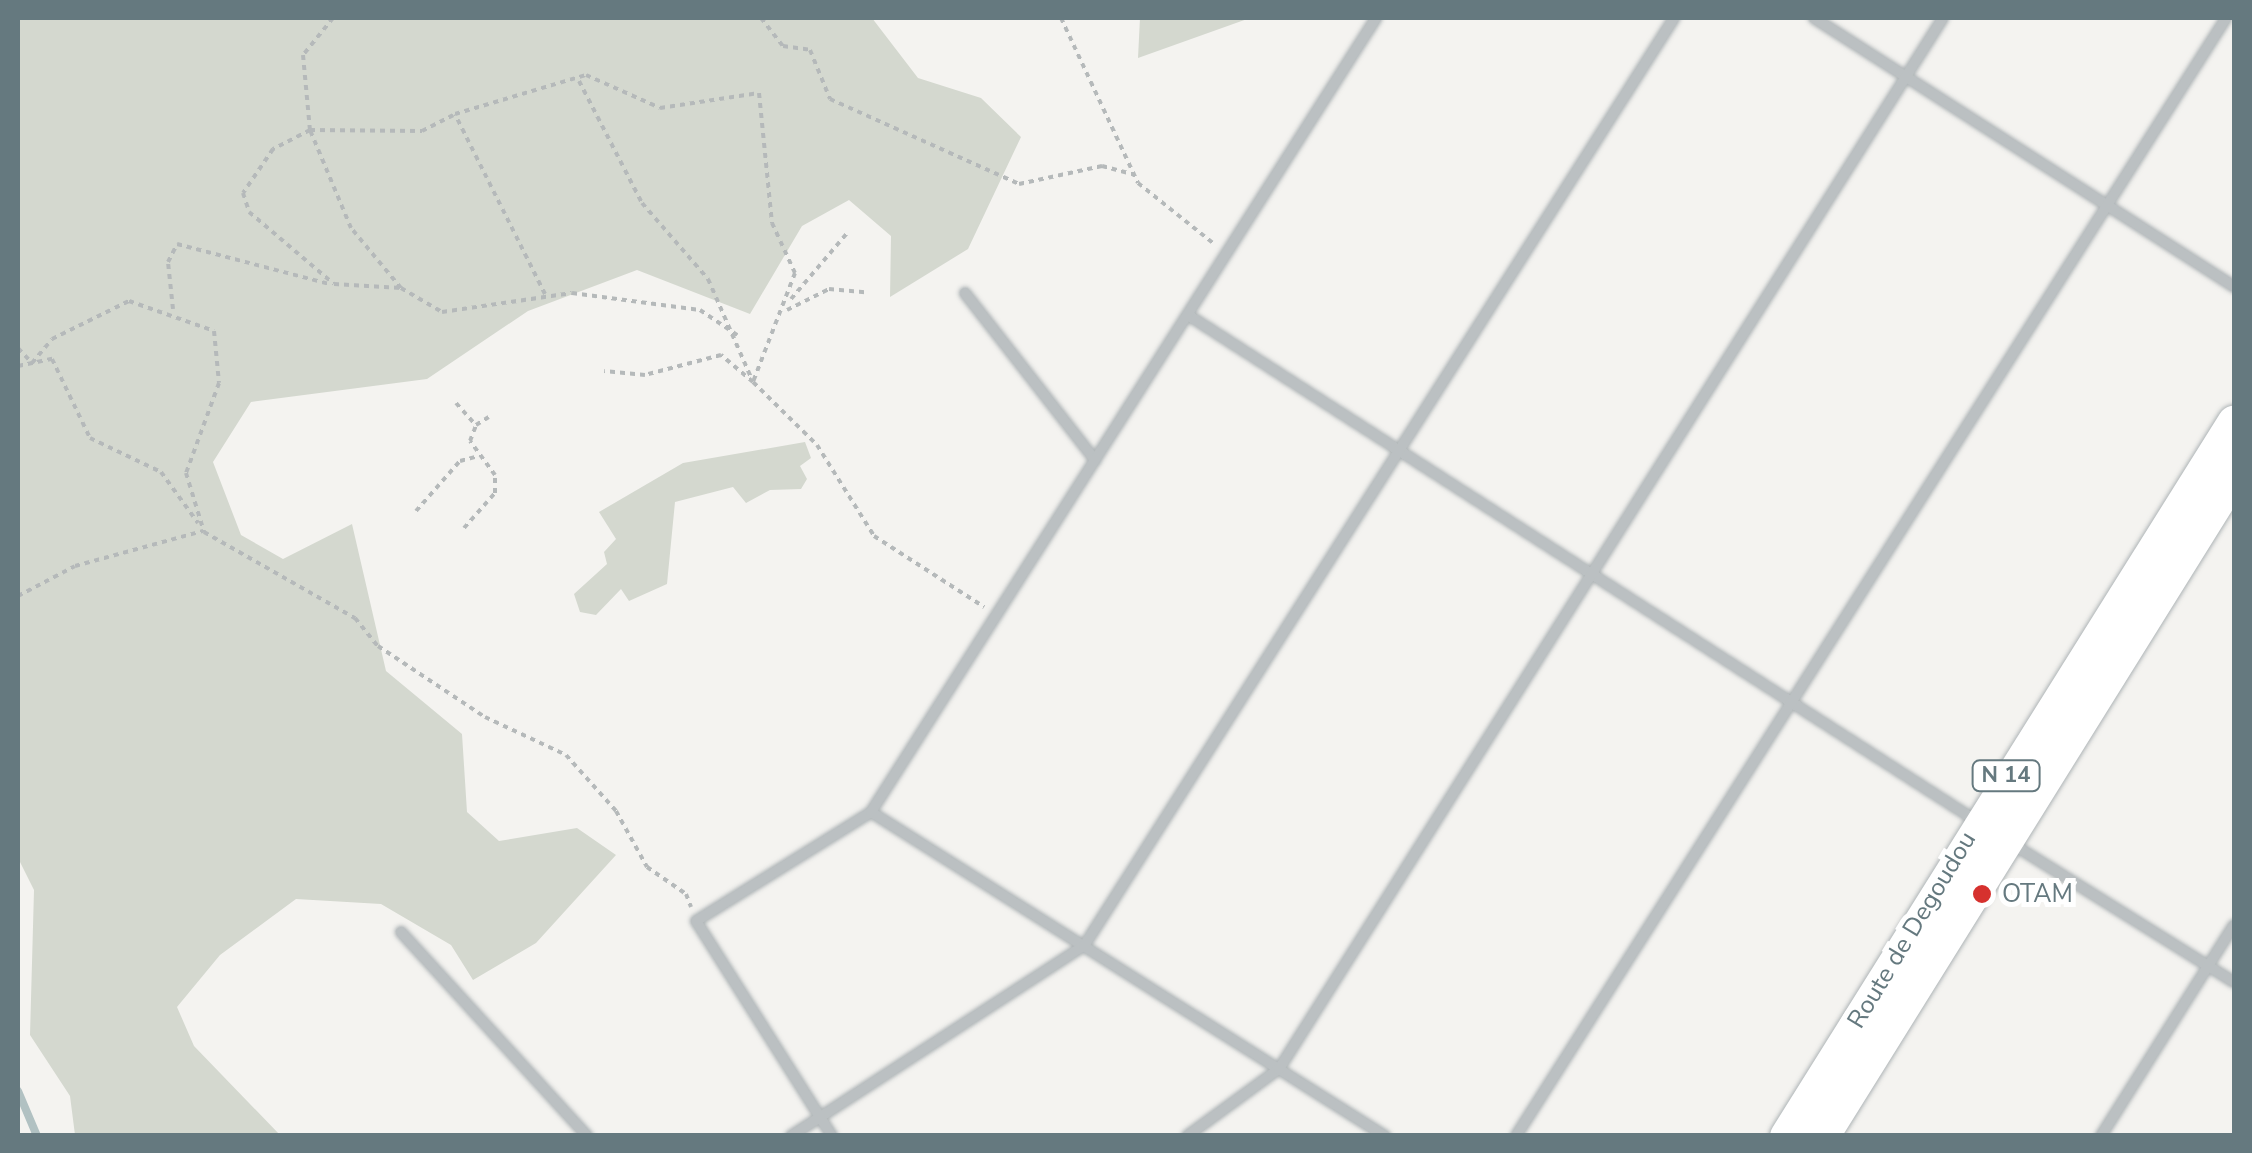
<!DOCTYPE html>
<html>
<head>
<meta charset="utf-8">
<style>
  body { margin:0 }
  #map { position:relative; width:2252px; height:1153px; overflow:hidden; background:#f4f3f0; font-family:"Nunito Sans",sans-serif }
  div>[style] { position:absolute }
  .green>* { inset:0; background:#d4d8cf }
  .stream>* { height:8px; margin:-4px; padding:0 4px; transform-origin:4px; border-radius:4px; background:#b1c1c2 }
  .path>* { height:4px; margin-top:-2px; transform-origin:0; background:repeating-linear-gradient(90deg,#b5b9ba 0 5px,transparent 0 10px) }
  .roads { filter:drop-shadow(0 0 2px #aeb4b6) drop-shadow(0 0 2px #aeb4b6) }
  .minor>* { height:10px; margin:-5px; padding:0 5px; transform-origin:5px; border-radius:5px; background:#bbc0c2 }
  .primary>* { height:35px; margin:-17.5px; padding:0 17.5px; transform-origin:17.5px; border-radius:17.5px; background:#fff }
  .dots>* { width:28px; height:28px; translate:-50% -50%; box-sizing:border-box; border:5px solid #fff; border-radius:50% }
  span { translate:-50% -50%; white-space:nowrap; text-align:center; line-height:1.15; -webkit-text-stroke:10px #fff; paint-order:stroke }
  .shield-label span { padding:2px 8px; background:#fff; border:2px solid; border-radius:8px; -webkit-text-stroke-width:0 }
  .shield-label { font-size:22px; color:#65797f; font-weight:700 }
  .poi-label { font-size:25px; color:#65797f }
  .left { translate:0 -50%; text-align:left }
  .street-label { font-size:25px; color:#65797f }
  .frame { position:absolute; inset:0; border:20px solid #65797f; pointer-events:none }
</style>
</head>
<body>
<div id="map">
  <div class="green">
    <i style="clip-path:polygon(18px 18px,872px 18px,918px 78px,981px 98px,1021px 137px,968px 249px,890px 297px,891px 236px,849px 200px,802px 226px,750px 314px,637px 270px,528px 311px,427px 379px,251px 402px,213px 462px,241px 535px,283px 559px,352px 524px,386px 671px,462px 734px,467px 812px,499px 841px,577px 828px,616px 855px,536px 943px,473px 980px,451px 945px,381px 904px,296px 899px,220px 955px,177px 1007px,194px 1046px,280px 1135px,75px 1135px,70px 1096px,30px 1035px,34px 890px,18px 858px)"></i>
    <i style="clip-path:polygon(1140px 18px,1250px 18px,1138px 58px)"></i>
    <i style="clip-path:polygon(805px 442px,811px 458px,800px 466px,807px 479px,801px 489px,770px 490px,746px 503px,733px 487px,675px 502px,667px 584px,629px 601px,621px 589px,596px 615px,580px 612px,574px 594px,607px 564px,604px 552px,616px 539px,599px 512px,683px 463px)"></i>
  </div>
  <div class="stream">
    <i style="left:18px;top:1091px;width:49px;rotate:67.1deg"></i>
  </div>
  <div class="path">
    <i style="left:333px;top:18px;width:48px;rotate:129deg"></i>
    <i style="left:303px;top:55px;width:75px;rotate:84.7deg"></i>
    <i style="left:310px;top:130px;width:112px;rotate:0.5deg"></i>
    <i style="left:422px;top:131px;width:35px;rotate:-27deg"></i>
    <i style="left:761px;top:18px;width:36px;rotate:52deg"></i>
    <i style="left:783px;top:46px;width:27px;rotate:8deg"></i>
    <i style="left:810px;top:50px;width:53px;rotate:67.8deg"></i>
    <i style="left:830px;top:99px;width:207px;rotate:24.2deg"></i>
    <i style="left:1019px;top:184px;width:85px;rotate:-12.2deg"></i>
    <i style="left:1102px;top:166px;width:34px;rotate:15deg"></i>
    <i style="left:1061px;top:18px;width:182px;rotate:65deg"></i>
    <i style="left:1138px;top:183px;width:96px;rotate:38.7deg"></i>
    <i style="left:579px;top:81px;width:137px;rotate:62.7deg"></i>
    <i style="left:642px;top:203px;width:101px;rotate:49deg"></i>
    <i style="left:708px;top:279px;width:112px;rotate:66.4deg"></i>
    <i style="left:753px;top:382px;width:90px;rotate:44.5deg"></i>
    <i style="left:817px;top:445px;width:107px;rotate:57.9deg"></i>
    <i style="left:874px;top:536px;width:131px;rotate:32.8deg"></i>
    <i style="left:401px;top:288px;width:78px;rotate:-129.8deg"></i>
    <i style="left:351px;top:228px;width:106px;rotate:-112.7deg"></i>
    <i style="left:310px;top:130px;width:42px;rotate:152.8deg"></i>
    <i style="left:273px;top:149px;width:53px;rotate:124.3deg"></i>
    <i style="left:243px;top:193px;width:20px;rotate:72deg"></i>
    <i style="left:249px;top:212px;width:111px;rotate:40.3deg"></i>
    <i style="left:334px;top:284px;width:67px;rotate:3.4deg"></i>
    <i style="left:401px;top:288px;width:48px;rotate:30.3deg"></i>
    <i style="left:442px;top:312px;width:131px;rotate:-8.3deg"></i>
    <i style="left:572px;top:293px;width:129px;rotate:7.6deg"></i>
    <i style="left:700px;top:310px;width:45px;rotate:34deg"></i>
    <i style="left:545px;top:294px;width:201px;rotate:-116.6deg"></i>
    <i style="left:455px;top:114px;width:137px;rotate:-16.6deg"></i>
    <i style="left:586px;top:75px;width:81px;rotate:24deg"></i>
    <i style="left:660px;top:108px;width:100px;rotate:-8.6deg"></i>
    <i style="left:759px;top:93px;width:131px;rotate:84.3deg"></i>
    <i style="left:772px;top:223px;width:55px;rotate:65.3deg"></i>
    <i style="left:795px;top:273px;width:117px;rotate:111.1deg"></i>
    <i style="left:753px;top:382px;width:42px;rotate:-139.8deg"></i>
    <i style="left:721px;top:355px;width:79px;rotate:165.3deg"></i>
    <i style="left:645px;top:375px;width:41px;rotate:-174.4deg"></i>
    <i style="left:791px;top:299px;width:88px;rotate:-49.6deg"></i>
    <i style="left:173px;top:309px;width:47px;rotate:-96.1deg"></i>
    <i style="left:168px;top:262px;width:20px;rotate:-63deg"></i>
    <i style="left:177px;top:244px;width:157px;rotate:14.7deg"></i>
    <i style="left:787px;top:310px;width:47px;rotate:-26.6deg"></i>
    <i style="left:829px;top:289px;width:36px;rotate:5deg"></i>
    <i style="left:18px;top:348px;width:21px;rotate:47deg"></i>
    <i style="left:32px;top:363px;width:31px;rotate:-50deg"></i>
    <i style="left:52px;top:339px;width:86px;rotate:-26.3deg"></i>
    <i style="left:129px;top:301px;width:90px;rotate:19.4deg"></i>
    <i style="left:214px;top:331px;width:52px;rotate:84.5deg"></i>
    <i style="left:219px;top:383px;width:96px;rotate:110.1deg"></i>
    <i style="left:186px;top:473px;width:62px;rotate:73deg"></i>
    <i style="left:204px;top:532px;width:174px;rotate:29.7deg"></i>
    <i style="left:355px;top:618px;width:36px;rotate:51deg"></i>
    <i style="left:378px;top:646px;width:128px;rotate:33.6deg"></i>
    <i style="left:485px;top:717px;width:89px;rotate:25.1deg"></i>
    <i style="left:566px;top:755px;width:75px;rotate:48.2deg"></i>
    <i style="left:616px;top:811px;width:64px;rotate:61deg"></i>
    <i style="left:647px;top:867px;width:47px;rotate:34.7deg"></i>
    <i style="left:686px;top:894px;width:14px;rotate:69deg"></i>
    <i style="left:18px;top:366px;width:35px;rotate:-12deg"></i>
    <i style="left:52px;top:359px;width:88px;rotate:64.3deg"></i>
    <i style="left:90px;top:438px;width:79px;rotate:25.6deg"></i>
    <i style="left:161px;top:472px;width:63px;rotate:54deg"></i>
    <i style="left:456px;top:403px;width:30px;rotate:48deg"></i>
    <i style="left:476px;top:425px;width:15px;rotate:-32deg"></i>
    <i style="left:416px;top:511px;width:67px;rotate:-48.7deg"></i>
    <i style="left:460px;top:461px;width:16px;rotate:-15deg"></i>
    <i style="left:464px;top:528px;width:47px;rotate:-48.5deg"></i>
    <i style="left:495px;top:493px;width:18px;rotate:-90deg"></i>
    <i style="left:495px;top:475px;width:42px;rotate:-126.3deg"></i>
    <i style="left:470px;top:441px;width:17px;rotate:-69deg"></i>
    <i style="left:18px;top:596px;width:64px;rotate:-27.8deg"></i>
    <i style="left:75px;top:566px;width:133px;rotate:-15.3deg"></i>
  </div>
  <div class="roads">
    <div class="minor">
      <i style="left:1814px;top:18px;width:499px;rotate:32.6deg"></i>
      <i style="left:965px;top:293px;width:212px;rotate:52.1deg"></i>
      <i style="left:1188px;top:315px;width:939px;rotate:32.69deg"></i>
      <i style="left:871px;top:812px;width:608px;rotate:32.23deg"></i>
      <i style="left:2009px;top:842px;width:265px;rotate:31.9deg"></i>
      <i style="left:401px;top:932px;width:276px;rotate:47.6deg"></i>
      <i style="left:791px;top:1136px;width:349px;rotate:-33deg"></i>
      <i style="left:1084px;top:946px;width:1100px;rotate:-57.55deg"></i>
      <i style="left:832px;top:1136px;width:254px;rotate:-122.3deg"></i>
      <i style="left:696px;top:921px;width:206px;rotate:-31.9deg"></i>
      <i style="left:871px;top:812px;width:941px;rotate:-57.54deg"></i>
      <i style="left:1187px;top:1136px;width:114px;rotate:-36.1deg"></i>
      <i style="left:1279px;top:1069px;width:1243px;rotate:-57.72deg"></i>
      <i style="left:1516px;top:1136px;width:1324px;rotate:-57.58deg"></i>
      <i style="left:2101px;top:1136px;width:249px;rotate:-57.8deg"></i>
    </div>
    <div class="primary">
      <i style="left:1787px;top:1136px;width:842px;rotate:-57.92deg"></i>
      <i style="left:1821px;top:1136px;width:781px;rotate:-58.08deg"></i>
    </div>
  </div>
  <div class="dots">
    <i style="left:1982px;top:894px;background:#d6312e"></i>
  </div>
  <div class="shield-label">
    <span style="left:2006px;top:776px">N 14</span>
  </div>
  <div class="poi-label">
    <span class="left" style="left:2002px;top:894px">OTAM</span>
  </div>
  <div class="street-label">
    <span style="left:1912px;top:930px;rotate:-59deg">Route de Degoudou</span>
  </div>
  <div class="frame"></div>
</div>
</body>
</html>
